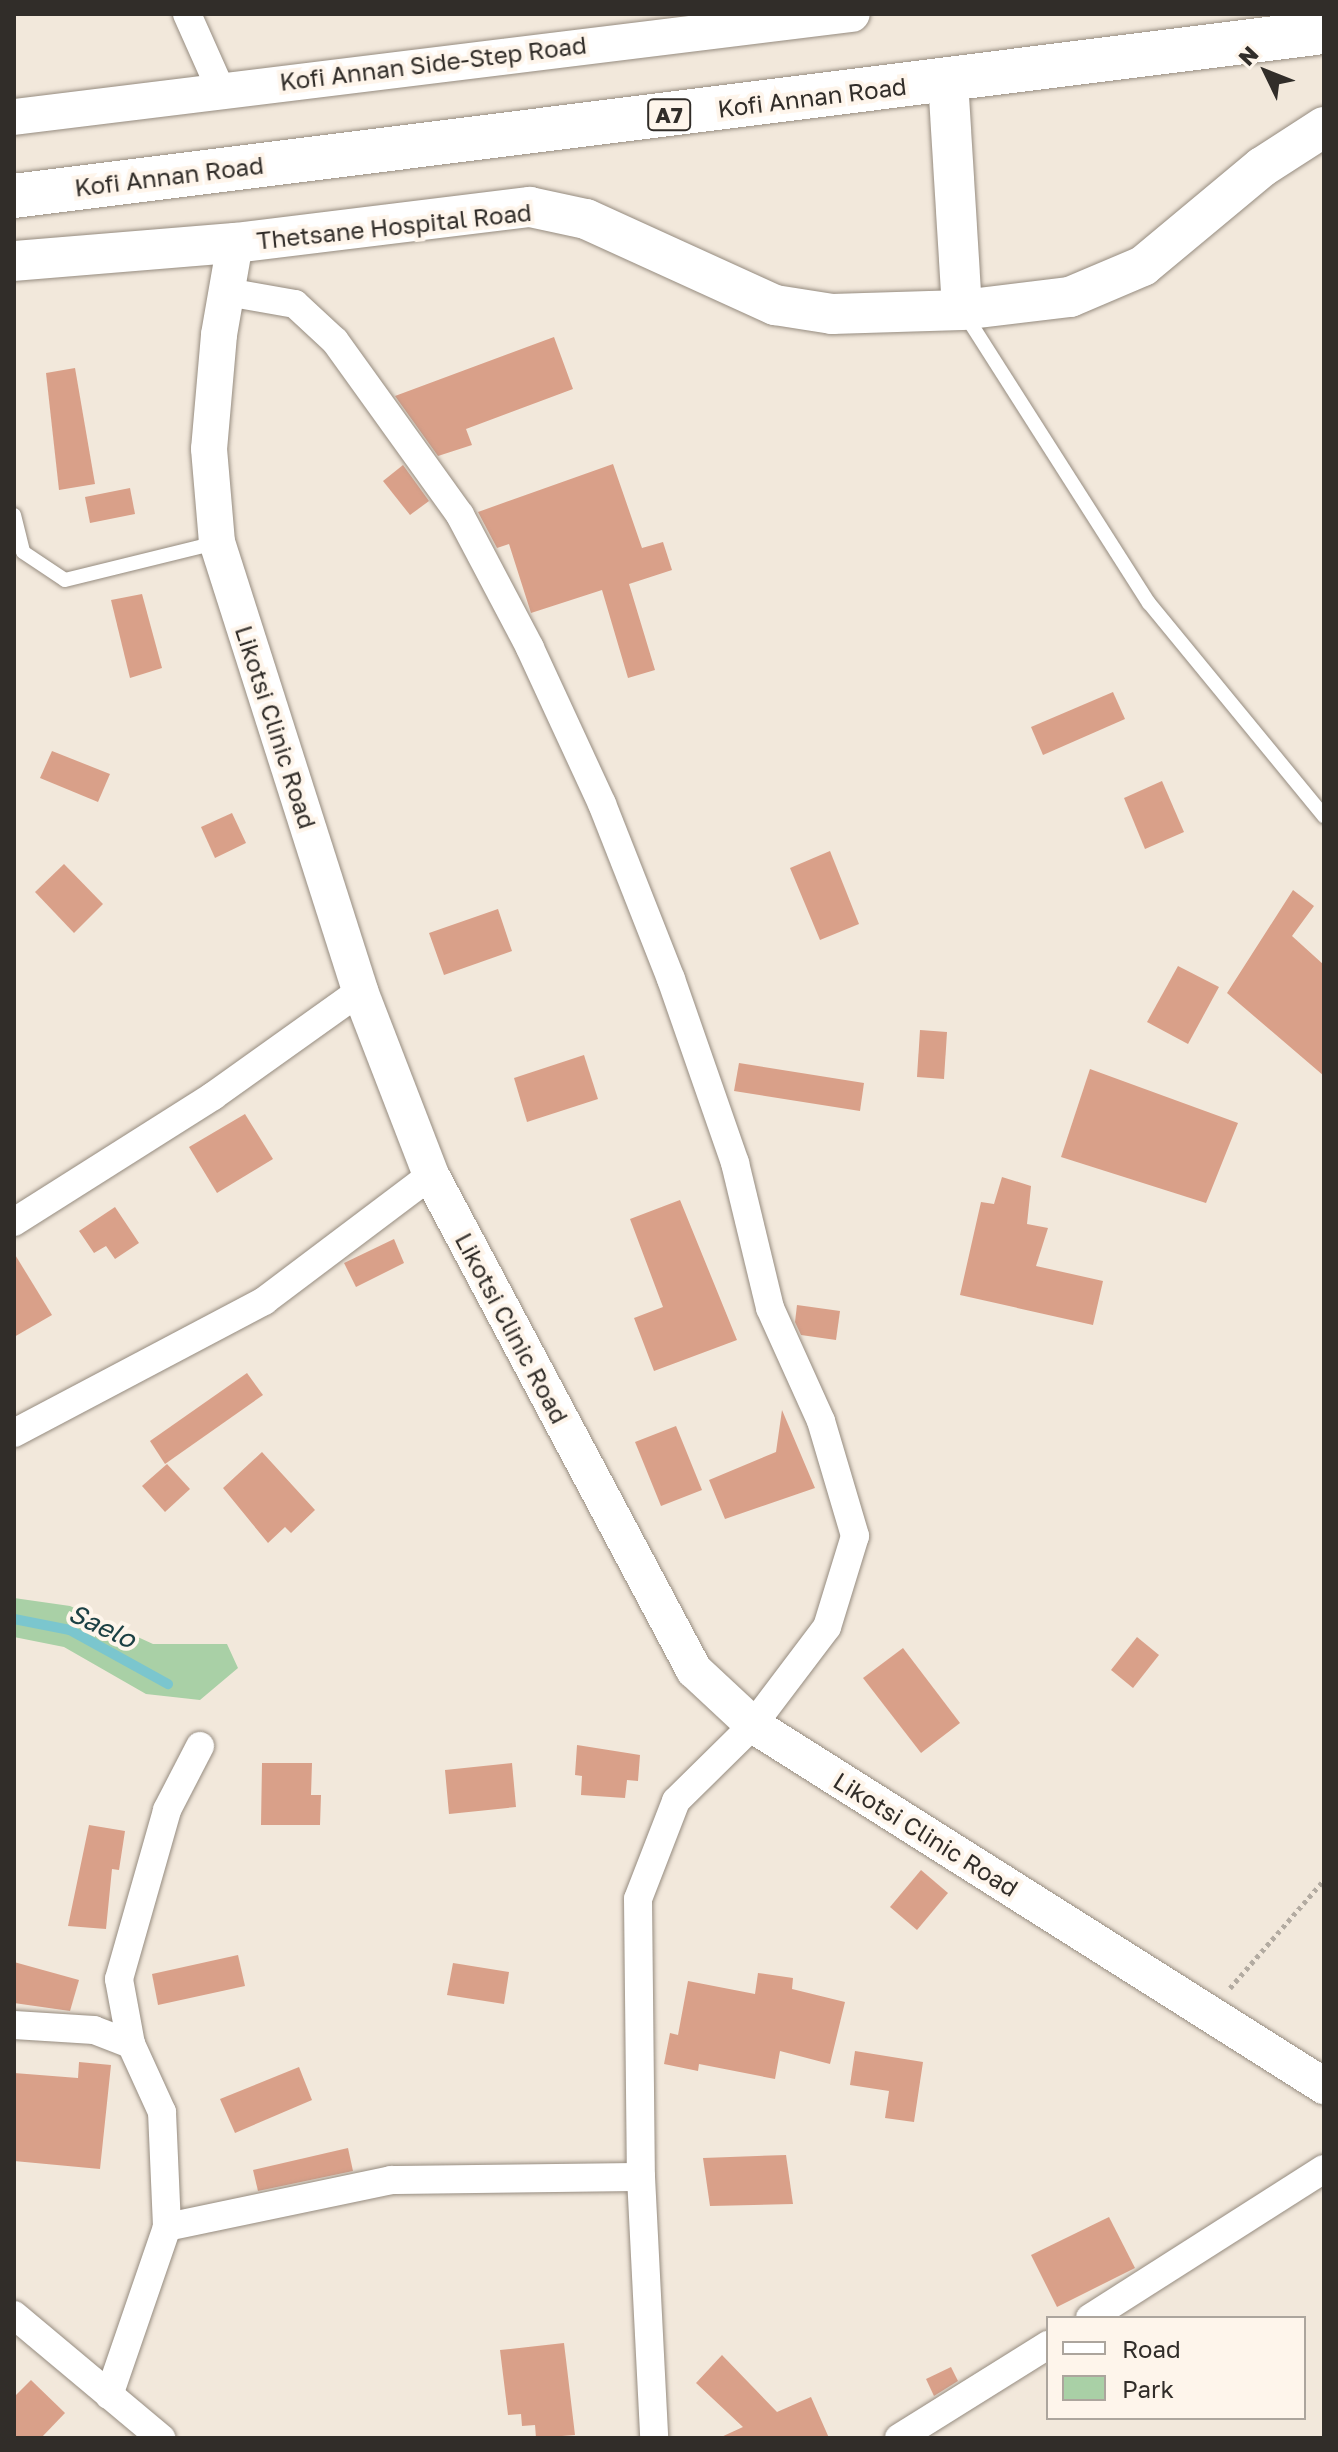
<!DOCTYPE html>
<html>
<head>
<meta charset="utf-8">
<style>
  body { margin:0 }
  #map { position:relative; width:1338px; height:2452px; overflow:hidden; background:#f2e8db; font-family:"Golos Text",sans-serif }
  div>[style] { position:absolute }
  .green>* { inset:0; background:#a9d0a6 }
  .stream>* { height:10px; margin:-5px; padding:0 5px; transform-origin:5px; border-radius:5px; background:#7bc6ce }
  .building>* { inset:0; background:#d9a089 }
  .path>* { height:5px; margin-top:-2.5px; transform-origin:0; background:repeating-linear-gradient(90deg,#b3aba1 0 4px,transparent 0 8px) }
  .roads { filter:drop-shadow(0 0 2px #968c80) drop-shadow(0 0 2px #968c80) }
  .service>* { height:14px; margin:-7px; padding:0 7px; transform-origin:7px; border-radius:7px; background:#fff }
  .minor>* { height:28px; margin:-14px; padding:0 14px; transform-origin:14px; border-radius:14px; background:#fff }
  .tertiary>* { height:36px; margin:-18px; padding:0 18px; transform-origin:18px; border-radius:18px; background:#fff }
  .secondary>* { height:40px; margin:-20px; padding:0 20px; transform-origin:20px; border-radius:20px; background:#fff }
  .primary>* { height:44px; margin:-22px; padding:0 22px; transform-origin:22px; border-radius:22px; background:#fff }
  span { translate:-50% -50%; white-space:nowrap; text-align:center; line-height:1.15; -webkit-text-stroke:8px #fef5eb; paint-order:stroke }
  .shield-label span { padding:2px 6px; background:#fef5eb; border:2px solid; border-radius:6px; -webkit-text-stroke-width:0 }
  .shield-label { font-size:22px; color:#312d29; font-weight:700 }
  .street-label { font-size:24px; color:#312d29 }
  .water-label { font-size:26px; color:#1c4044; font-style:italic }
  .frame { position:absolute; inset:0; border:16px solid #312d29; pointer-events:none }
  .legend { position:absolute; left:1046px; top:2316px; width:260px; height:104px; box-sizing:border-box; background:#fef5eb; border:2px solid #aca59d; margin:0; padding:10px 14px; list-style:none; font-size:24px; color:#312d29 }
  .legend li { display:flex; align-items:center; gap:16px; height:40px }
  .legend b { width:40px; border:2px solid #aca59d }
  .north { position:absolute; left:1226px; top:32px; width:80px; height:80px; -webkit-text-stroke:6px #fef5eb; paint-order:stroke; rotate:313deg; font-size:22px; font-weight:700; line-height:32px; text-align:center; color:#312d29 }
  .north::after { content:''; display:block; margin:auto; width:28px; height:36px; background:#312d29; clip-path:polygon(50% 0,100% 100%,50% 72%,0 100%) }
</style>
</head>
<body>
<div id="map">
  <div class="green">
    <i style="clip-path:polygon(14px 1598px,70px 1606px,153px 1644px,227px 1644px,238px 1668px,200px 1700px,146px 1694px,64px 1647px,14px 1637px)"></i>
  </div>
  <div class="stream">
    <i style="left:14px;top:1619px;width:57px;rotate:11.1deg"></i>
    <i style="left:70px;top:1630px;width:112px;rotate:28.9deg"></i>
  </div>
  <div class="building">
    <i style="clip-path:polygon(554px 337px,573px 389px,466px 429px,472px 445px,438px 456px,395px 396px)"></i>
    <i style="clip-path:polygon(75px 368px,95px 484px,59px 490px,46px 373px)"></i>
    <i style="clip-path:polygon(613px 464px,642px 548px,663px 542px,672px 570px,629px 584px,655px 670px,628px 678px,602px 590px,531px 613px,509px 544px,497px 548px,478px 512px)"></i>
    <i style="clip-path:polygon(403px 465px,429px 501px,410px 515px,383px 481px)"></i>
    <i style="clip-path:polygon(130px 488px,135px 514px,90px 523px,85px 497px)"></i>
    <i style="clip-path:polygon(142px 594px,162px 668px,130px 678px,111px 600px)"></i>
    <i style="clip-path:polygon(1113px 692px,1125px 719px,1043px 755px,1031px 727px)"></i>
    <i style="clip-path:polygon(52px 751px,110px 774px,98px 802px,40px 778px)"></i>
    <i style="clip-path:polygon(1162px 781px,1184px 832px,1145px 849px,1124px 798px)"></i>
    <i style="clip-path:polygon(232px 813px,246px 843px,215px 858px,201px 827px)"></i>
    <i style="clip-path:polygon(830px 851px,859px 924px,820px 940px,790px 868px)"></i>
    <i style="clip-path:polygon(64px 864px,103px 904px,74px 933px,35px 892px)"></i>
    <i style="clip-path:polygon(1293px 890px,1314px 906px,1292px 936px,1324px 965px,1324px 1076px,1227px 993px)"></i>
    <i style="clip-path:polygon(498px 909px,512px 951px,444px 975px,429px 933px)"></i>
    <i style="clip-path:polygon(1178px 966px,1219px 987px,1188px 1044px,1147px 1022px)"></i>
    <i style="clip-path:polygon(920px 1030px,947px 1032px,944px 1079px,917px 1077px)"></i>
    <i style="clip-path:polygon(584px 1055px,598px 1099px,527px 1122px,514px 1078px)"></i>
    <i style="clip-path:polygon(739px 1063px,864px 1083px,860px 1111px,734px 1091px)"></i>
    <i style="clip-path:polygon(1090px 1069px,1238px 1123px,1206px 1203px,1061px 1157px)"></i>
    <i style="clip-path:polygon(245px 1114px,273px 1159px,217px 1193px,189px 1147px)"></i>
    <i style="clip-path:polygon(1002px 1177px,1031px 1186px,1027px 1224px,1048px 1228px,1036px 1266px,1103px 1281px,1093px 1325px,960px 1295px,981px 1202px,994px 1204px)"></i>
    <i style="clip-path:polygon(680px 1200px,737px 1340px,654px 1371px,634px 1318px,663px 1307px,630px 1219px)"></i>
    <i style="clip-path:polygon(115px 1207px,139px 1243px,115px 1259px,106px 1246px,94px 1253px,79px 1231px)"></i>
    <i style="clip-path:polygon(394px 1239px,404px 1263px,356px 1287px,344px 1263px)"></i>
    <i style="clip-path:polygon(14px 1253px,52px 1315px,14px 1337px)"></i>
    <i style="clip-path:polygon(797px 1305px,840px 1311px,836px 1340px,801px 1335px,795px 1322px)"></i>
    <i style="clip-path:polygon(247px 1373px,263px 1395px,165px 1464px,150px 1441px)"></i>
    <i style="clip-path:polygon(782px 1410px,815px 1488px,725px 1519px,709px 1480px,776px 1452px)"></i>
    <i style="clip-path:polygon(676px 1426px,702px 1490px,661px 1506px,635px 1442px)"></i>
    <i style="clip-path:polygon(262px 1452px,315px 1510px,291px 1533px,285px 1527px,268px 1543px,223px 1488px)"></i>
    <i style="clip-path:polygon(167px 1464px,190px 1489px,165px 1512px,142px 1486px)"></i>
    <i style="clip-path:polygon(1137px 1637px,1159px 1655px,1133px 1688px,1111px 1670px)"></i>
    <i style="clip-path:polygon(903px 1648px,960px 1723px,921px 1753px,863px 1678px)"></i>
    <i style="clip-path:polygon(577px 1745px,640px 1755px,638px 1781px,627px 1780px,625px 1798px,581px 1795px,582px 1776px,575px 1775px)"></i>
    <i style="clip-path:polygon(262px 1763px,312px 1763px,311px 1795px,321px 1795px,320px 1825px,261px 1825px)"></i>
    <i style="clip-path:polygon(512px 1763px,516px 1807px,449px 1814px,445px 1770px)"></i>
    <i style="clip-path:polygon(89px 1825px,125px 1831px,119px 1870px,112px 1869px,106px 1929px,68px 1926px)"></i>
    <i style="clip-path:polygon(921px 1870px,948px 1893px,917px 1930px,890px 1907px)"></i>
    <i style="clip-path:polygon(238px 1955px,245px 1986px,158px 2005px,152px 1974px)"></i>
    <i style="clip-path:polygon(14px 1962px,79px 1980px,70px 2011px,14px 2003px)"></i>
    <i style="clip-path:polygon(453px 1963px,509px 1972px,504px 2004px,447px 1995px)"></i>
    <i style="clip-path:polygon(758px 1973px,793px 1978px,792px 1989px,845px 2002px,830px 2064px,780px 2051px,775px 2079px,699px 2064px,698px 2071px,664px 2064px,670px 2033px,678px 2035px,688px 1981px,755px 1994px)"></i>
    <i style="clip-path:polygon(855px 2051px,923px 2062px,914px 2122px,885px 2118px,889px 2091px,850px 2085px)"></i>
    <i style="clip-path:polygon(79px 2062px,111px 2065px,100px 2169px,14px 2161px,14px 2073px,78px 2078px)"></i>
    <i style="clip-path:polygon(299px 2067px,312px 2100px,235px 2133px,220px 2099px)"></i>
    <i style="clip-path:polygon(348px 2148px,353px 2171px,258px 2191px,253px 2170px)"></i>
    <i style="clip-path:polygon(786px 2155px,793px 2204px,710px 2206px,703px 2158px)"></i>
    <i style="clip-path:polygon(1109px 2217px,1135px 2268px,1057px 2307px,1031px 2255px)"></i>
    <i style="clip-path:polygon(564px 2343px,575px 2435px,536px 2438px,535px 2425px,522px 2426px,521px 2414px,508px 2415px,500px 2350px)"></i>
    <i style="clip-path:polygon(722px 2355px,777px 2412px,811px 2397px,829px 2438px,719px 2438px,743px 2427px,696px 2383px)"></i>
    <i style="clip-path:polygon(951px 2367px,958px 2381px,934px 2396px,926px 2379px)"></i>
    <i style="clip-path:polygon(31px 2380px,65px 2413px,41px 2438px,14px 2438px,14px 2397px)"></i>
  </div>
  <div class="path">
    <i style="left:1230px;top:1988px;width:143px;rotate:-49deg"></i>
  </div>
  <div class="roads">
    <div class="service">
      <i style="left:964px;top:313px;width:344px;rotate:57.5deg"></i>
      <i style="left:1149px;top:603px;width:276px;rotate:50.6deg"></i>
      <i style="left:14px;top:515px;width:38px;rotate:76deg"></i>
      <i style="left:23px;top:552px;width:50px;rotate:33.7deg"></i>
      <i style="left:65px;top:580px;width:155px;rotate:-13.8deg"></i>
    </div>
    <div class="minor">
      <i style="left:187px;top:14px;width:81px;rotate:66deg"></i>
      <i style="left:227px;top:292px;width:69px;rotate:10deg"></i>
      <i style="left:295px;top:304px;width:54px;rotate:42.8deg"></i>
      <i style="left:335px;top:341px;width:214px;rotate:54.3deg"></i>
      <i style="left:460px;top:515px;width:150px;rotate:62.2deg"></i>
      <i style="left:530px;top:648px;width:172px;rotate:65.2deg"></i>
      <i style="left:602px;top:804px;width:188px;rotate:68.5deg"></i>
      <i style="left:671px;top:979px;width:195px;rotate:70.8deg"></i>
      <i style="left:735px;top:1163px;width:149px;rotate:76.4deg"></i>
      <i style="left:770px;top:1308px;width:124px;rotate:65.7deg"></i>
      <i style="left:821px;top:1421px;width:120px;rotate:73.5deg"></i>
      <i style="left:855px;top:1536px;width:95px;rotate:107.1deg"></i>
      <i style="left:827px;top:1627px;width:123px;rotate:127.1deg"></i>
      <i style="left:753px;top:1725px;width:108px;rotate:135.4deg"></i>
      <i style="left:676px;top:1801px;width:105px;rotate:111.2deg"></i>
      <i style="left:638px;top:1899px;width:278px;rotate:89.4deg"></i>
      <i style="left:641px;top:2177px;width:261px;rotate:87.1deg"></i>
      <i style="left:14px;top:1222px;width:236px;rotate:-32.3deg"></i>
      <i style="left:213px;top:1096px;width:181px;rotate:-35.5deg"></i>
      <i style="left:14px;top:1433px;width:283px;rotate:-27.8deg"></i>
      <i style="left:264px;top:1301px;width:209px;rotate:-37deg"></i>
      <i style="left:14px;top:2025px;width:80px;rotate:3.6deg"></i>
      <i style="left:94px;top:2030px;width:40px;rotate:21deg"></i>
      <i style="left:131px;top:2044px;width:75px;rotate:65.5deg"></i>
      <i style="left:162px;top:2112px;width:115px;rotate:87.5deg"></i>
      <i style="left:167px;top:2227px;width:178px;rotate:109deg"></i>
      <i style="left:131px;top:2044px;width:66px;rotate:-100.5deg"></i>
      <i style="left:119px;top:1979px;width:176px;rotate:-74.1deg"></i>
      <i style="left:167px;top:1810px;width:72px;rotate:-62.7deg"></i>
      <i style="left:167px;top:2227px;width:229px;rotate:-11.8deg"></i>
      <i style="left:391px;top:2180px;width:250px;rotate:-0.7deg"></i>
      <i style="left:14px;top:2315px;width:192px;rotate:39.9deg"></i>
      <i style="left:1090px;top:2318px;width:277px;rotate:-32.5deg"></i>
      <i style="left:899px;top:2438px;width:176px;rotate:-32deg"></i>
    </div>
    <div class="tertiary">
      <i style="left:14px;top:117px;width:844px;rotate:-7.01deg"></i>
      <i style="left:235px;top:243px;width:93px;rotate:99.9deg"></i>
      <i style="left:219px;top:335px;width:114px;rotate:95deg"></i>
      <i style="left:209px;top:449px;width:93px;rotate:85.1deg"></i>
      <i style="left:217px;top:542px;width:471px;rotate:72.3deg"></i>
      <i style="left:360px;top:991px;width:197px;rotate:68.9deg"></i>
      <i style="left:431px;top:1175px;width:561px;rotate:62.02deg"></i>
      <i style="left:694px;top:1670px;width:81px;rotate:43deg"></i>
      <i style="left:753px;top:1725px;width:676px;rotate:32.3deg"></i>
    </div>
    <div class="secondary">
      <i style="left:948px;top:80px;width:230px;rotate:86.5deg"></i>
      <i style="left:14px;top:261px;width:222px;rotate:-4.7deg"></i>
      <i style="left:235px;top:243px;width:297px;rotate:-7deg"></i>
      <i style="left:530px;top:207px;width:57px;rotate:12.1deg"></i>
      <i style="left:586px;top:219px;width:208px;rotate:24.5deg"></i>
      <i style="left:775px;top:305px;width:58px;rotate:9deg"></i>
      <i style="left:832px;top:314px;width:130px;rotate:-1.8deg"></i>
      <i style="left:962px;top:310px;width:109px;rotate:-6.9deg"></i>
      <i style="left:1070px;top:297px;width:79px;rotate:-23deg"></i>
      <i style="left:1143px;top:266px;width:155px;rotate:-39.8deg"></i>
      <i style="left:1262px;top:167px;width:74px;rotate:-32.8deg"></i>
    </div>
    <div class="primary">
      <i style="left:14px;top:196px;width:1320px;rotate:-7.14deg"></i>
    </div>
  </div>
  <div class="shield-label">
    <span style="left:669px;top:115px">A7</span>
  </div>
  <div class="street-label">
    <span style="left:433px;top:63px;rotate:-7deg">Kofi Annan Side-Step Road</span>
    <span style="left:812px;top:97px;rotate:-7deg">Kofi Annan Road</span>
    <span style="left:169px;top:176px;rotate:-7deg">Kofi Annan Road</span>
    <span style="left:394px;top:226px;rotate:-6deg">Thetsane Hospital Road</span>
    <span style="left:276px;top:727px;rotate:72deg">Likotsi Clinic Road</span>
    <span style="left:512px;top:1328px;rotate:62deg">Likotsi Clinic Road</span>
    <span style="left:926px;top:1834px;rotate:32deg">Likotsi Clinic Road</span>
  </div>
  <div class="water-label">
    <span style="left:102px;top:1626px;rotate:25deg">Saelo</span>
  </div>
  <div class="frame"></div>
  <ul class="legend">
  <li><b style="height:10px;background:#fff"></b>Road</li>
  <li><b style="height:22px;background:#a9d0a6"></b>Park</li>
  </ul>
  <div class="north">N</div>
</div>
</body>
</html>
